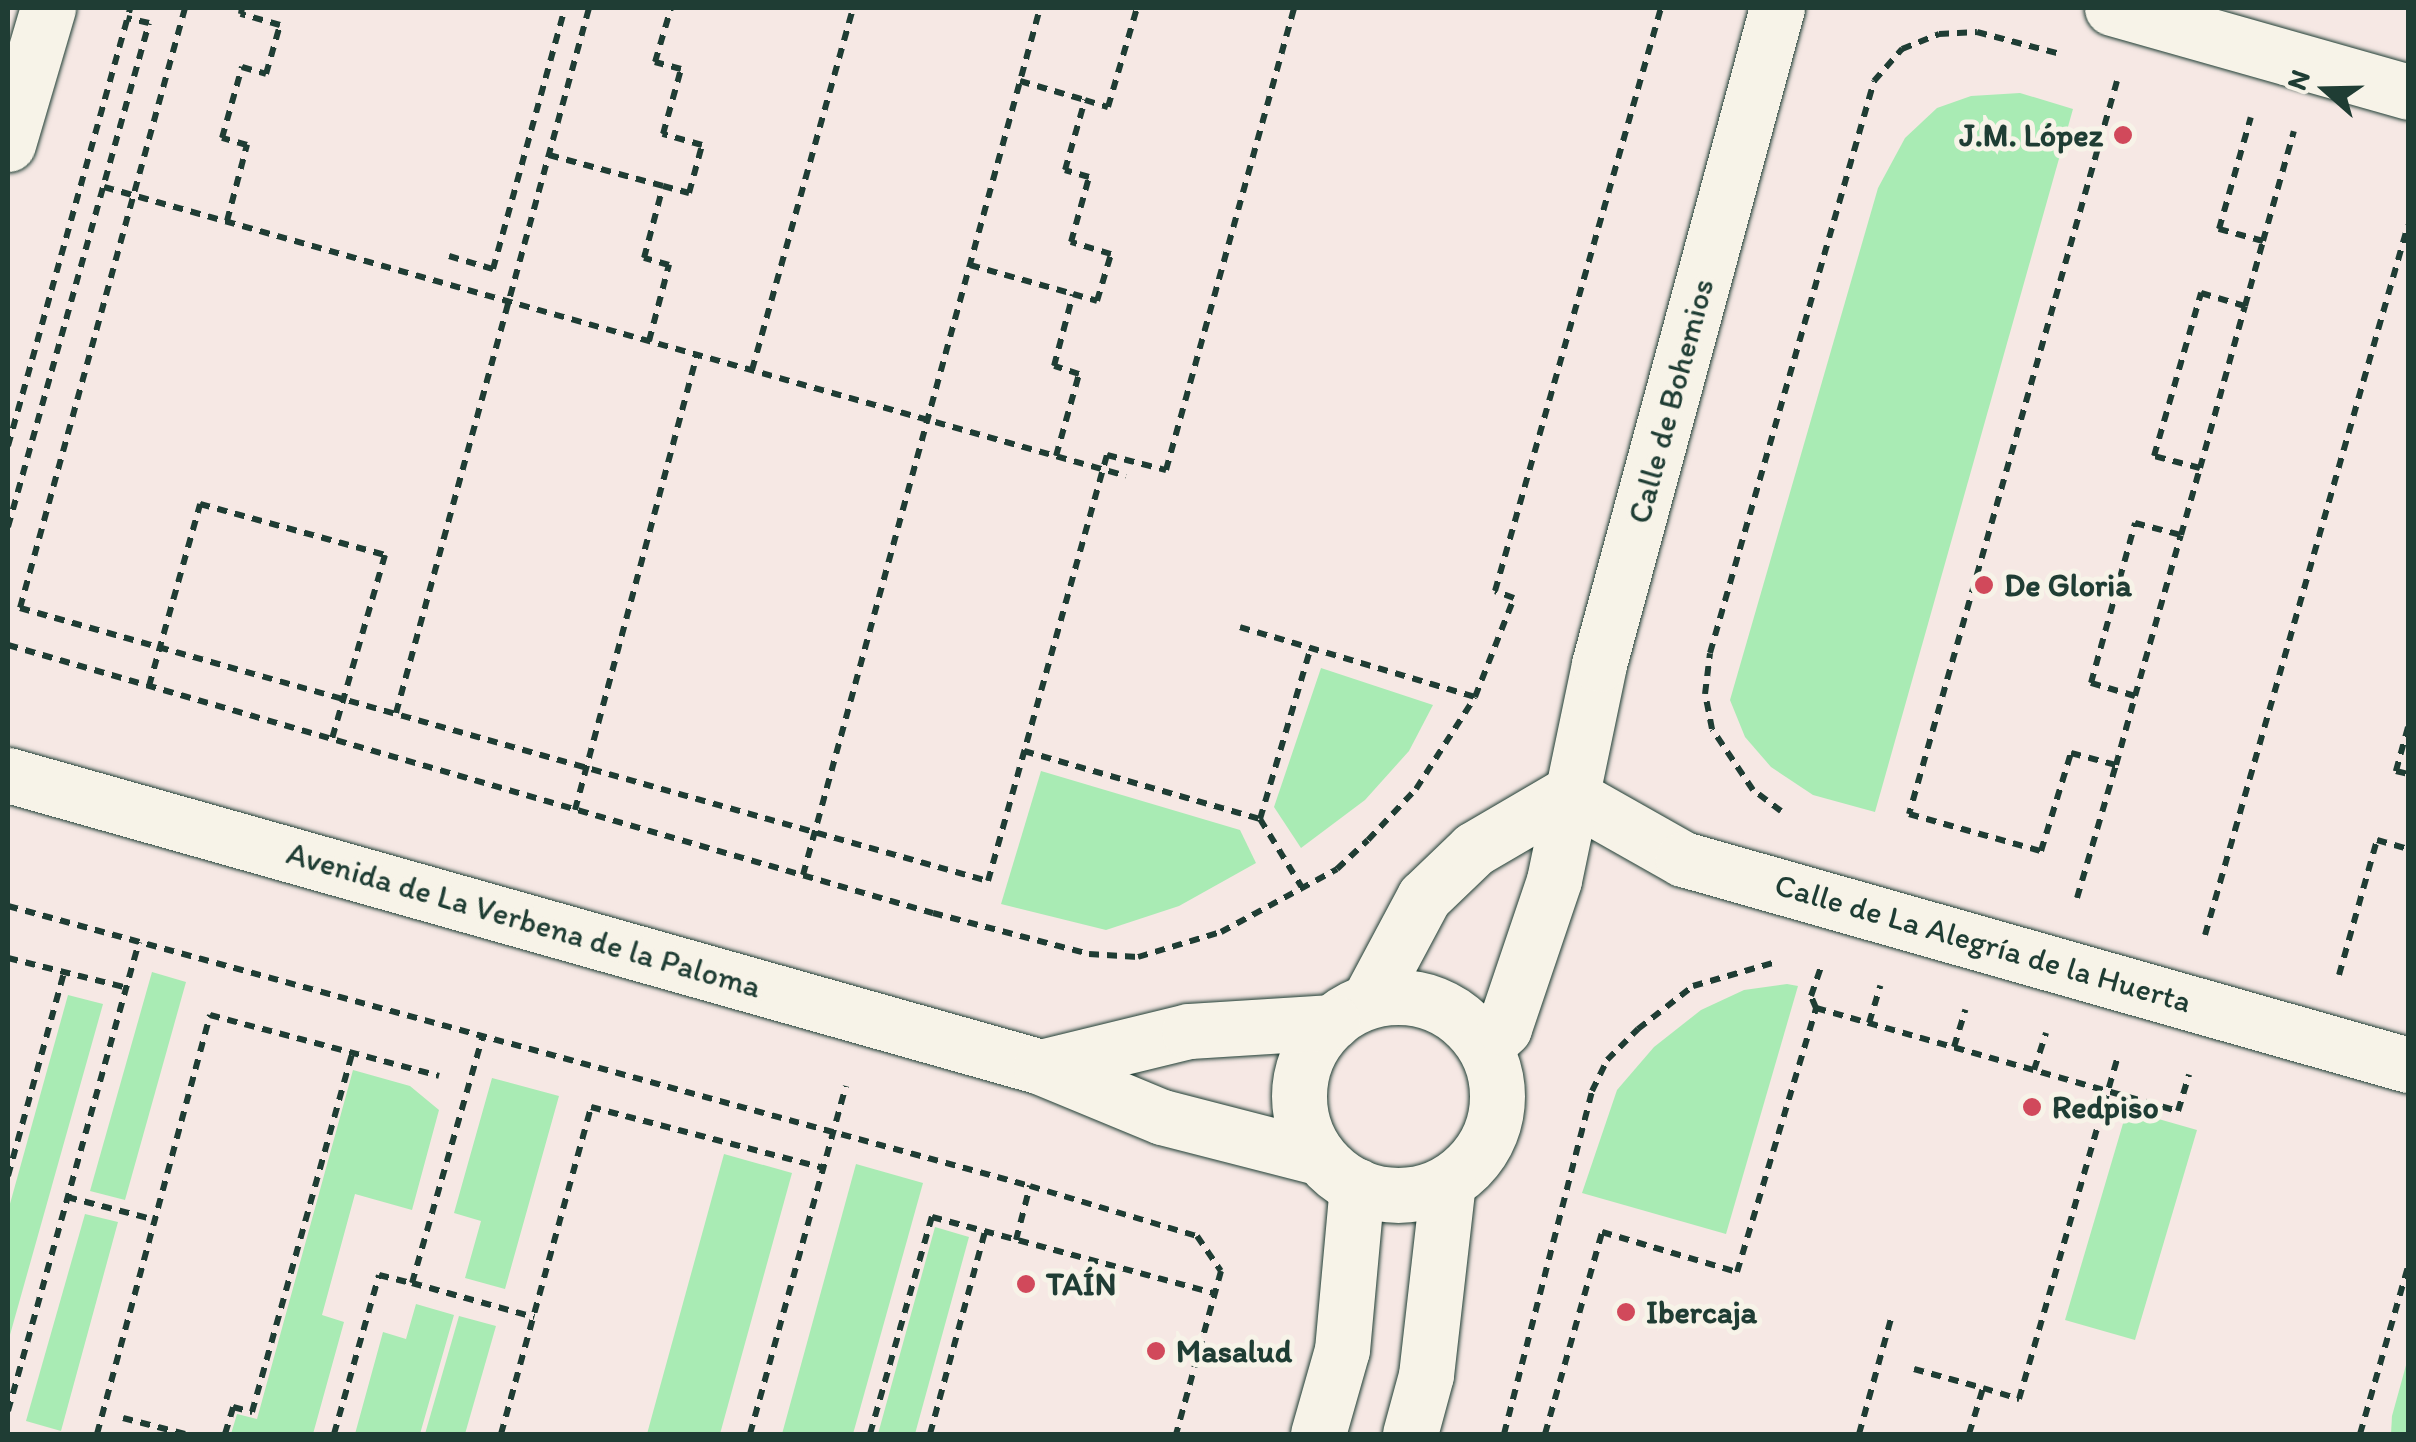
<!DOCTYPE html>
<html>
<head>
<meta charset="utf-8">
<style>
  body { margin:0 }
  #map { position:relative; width:2416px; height:1442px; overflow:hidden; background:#f6e8e4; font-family:Itim,sans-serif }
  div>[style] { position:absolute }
  .green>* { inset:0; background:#a9ebb4 }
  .path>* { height:6px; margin-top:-3px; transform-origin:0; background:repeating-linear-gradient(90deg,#1f3d34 0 10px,transparent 0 18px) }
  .roads { filter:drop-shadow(0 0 2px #1f3d34) drop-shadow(0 0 2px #1f3d34) }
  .minor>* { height:55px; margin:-27.5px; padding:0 27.5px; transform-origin:27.5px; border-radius:27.5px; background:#f7f3e8 }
  .minor>.ring { margin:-27.5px; padding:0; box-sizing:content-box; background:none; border:55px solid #f7f3e8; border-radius:50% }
  .dots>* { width:28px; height:28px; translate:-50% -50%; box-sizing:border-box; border:5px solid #f7f3e8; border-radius:50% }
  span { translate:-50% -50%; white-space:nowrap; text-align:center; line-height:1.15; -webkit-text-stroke:10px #f7f3e8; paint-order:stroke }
  .poi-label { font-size:32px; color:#1f3d34; font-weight:700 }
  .right { translate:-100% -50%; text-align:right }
  .left { translate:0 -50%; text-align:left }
  .street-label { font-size:32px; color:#1f3d34 }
  .frame { position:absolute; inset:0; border:10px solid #1f3d34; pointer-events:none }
  .north { position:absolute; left:2276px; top:40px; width:100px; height:100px; -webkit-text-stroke:8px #f7f3e8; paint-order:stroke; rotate:290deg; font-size:28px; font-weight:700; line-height:40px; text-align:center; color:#1f3d34 }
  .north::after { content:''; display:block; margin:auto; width:35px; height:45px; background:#1f3d34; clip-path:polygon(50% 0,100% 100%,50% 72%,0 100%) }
</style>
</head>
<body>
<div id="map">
  <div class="green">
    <i style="clip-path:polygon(2020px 93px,2073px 109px,1875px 812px,1813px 795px,1771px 767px,1745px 737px,1730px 700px,1878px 188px,1905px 138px,1937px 108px,1971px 96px)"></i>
    <i style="clip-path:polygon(1321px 668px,1433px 705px,1409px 751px,1365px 800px,1301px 848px,1274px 807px)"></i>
    <i style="clip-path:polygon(1041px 771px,1240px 830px,1256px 863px,1179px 906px,1106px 930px,1001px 904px)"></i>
    <i style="clip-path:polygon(152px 972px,186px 982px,125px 1200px,90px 1191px)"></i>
    <i style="clip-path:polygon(1787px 984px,1798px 986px,1726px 1234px,1582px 1193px,1617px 1090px,1654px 1047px,1701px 1010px,1744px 990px)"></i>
    <i style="clip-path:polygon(68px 995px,103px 1004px,8px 1342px,8px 1211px)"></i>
    <i style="clip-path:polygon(353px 1070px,410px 1086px,439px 1110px,412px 1210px,355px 1194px,322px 1315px,344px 1322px,313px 1434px,231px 1434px,237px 1414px,257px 1419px)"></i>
    <i style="clip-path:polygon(492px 1078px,559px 1096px,505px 1289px,465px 1278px,481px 1221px,454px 1213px)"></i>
    <i style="clip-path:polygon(2127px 1110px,2197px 1130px,2135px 1340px,2065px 1320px)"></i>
    <i style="clip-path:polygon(724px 1154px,792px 1173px,720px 1434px,647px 1434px)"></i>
    <i style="clip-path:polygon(856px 1164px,923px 1183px,853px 1434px,782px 1434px)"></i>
    <i style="clip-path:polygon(85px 1214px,118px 1222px,61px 1431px,26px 1421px)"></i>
    <i style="clip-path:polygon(935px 1227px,969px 1237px,915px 1434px,878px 1434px)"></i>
    <i style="clip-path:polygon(416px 1304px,454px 1315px,420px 1434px,355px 1434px,383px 1332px,406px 1339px)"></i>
    <i style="clip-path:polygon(459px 1316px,496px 1326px,465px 1434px,425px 1434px)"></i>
    <i style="clip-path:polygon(2408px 1358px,2408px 1434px,2391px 1434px,2392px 1416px)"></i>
  </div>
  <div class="path">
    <i style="left:185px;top:8px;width:622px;rotate:105.38deg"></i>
    <i style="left:20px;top:608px;width:1006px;rotate:15.75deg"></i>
    <i style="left:988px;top:881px;width:442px;rotate:-74.4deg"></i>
    <i style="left:1107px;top:455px;width:61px;rotate:14.3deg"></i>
    <i style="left:1166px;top:470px;width:479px;rotate:-74.5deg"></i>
    <i style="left:1020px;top:81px;width:68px;rotate:16.3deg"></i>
    <i style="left:2117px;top:81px;width:762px;rotate:105.84deg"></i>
    <i style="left:1909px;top:814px;width:137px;rotate:15.7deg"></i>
    <i style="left:2041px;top:851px;width:102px;rotate:-73deg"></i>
    <i style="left:2071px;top:753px;width:47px;rotate:14.9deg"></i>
    <i style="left:2116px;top:765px;width:72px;rotate:-74.6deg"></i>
    <i style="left:2135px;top:696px;width:46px;rotate:-163.5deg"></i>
    <i style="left:2091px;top:683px;width:166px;rotate:-74.6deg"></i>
    <i style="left:2135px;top:523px;width:48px;rotate:14.6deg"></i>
    <i style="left:2181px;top:535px;width:70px;rotate:-74.2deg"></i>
    <i style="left:2200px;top:468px;width:48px;rotate:-165.4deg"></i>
    <i style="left:2154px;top:456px;width:170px;rotate:-73.9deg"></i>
    <i style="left:2201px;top:293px;width:46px;rotate:16.5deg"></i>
    <i style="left:2245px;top:306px;width:67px;rotate:-74.5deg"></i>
    <i style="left:2263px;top:241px;width:46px;rotate:-164.7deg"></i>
    <i style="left:2219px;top:229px;width:116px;rotate:-74.1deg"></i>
    <i style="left:549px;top:155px;width:118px;rotate:15.2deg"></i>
    <i style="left:104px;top:187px;width:1062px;rotate:15.79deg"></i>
    <i style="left:227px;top:221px;width:79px;rotate:-75.3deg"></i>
    <i style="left:247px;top:145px;width:26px;rotate:-164deg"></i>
    <i style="left:222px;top:138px;width:74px;rotate:-74.3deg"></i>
    <i style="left:242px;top:67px;width:25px;rotate:16deg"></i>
    <i style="left:266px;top:74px;width:51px;rotate:-74.1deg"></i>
    <i style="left:280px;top:25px;width:41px;rotate:-164.2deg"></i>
    <i style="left:241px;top:14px;width:6px;rotate:-81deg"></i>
    <i style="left:2263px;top:241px;width:114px;rotate:-74.3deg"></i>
    <i style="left:449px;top:256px;width:46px;rotate:16.5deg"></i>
    <i style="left:493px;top:269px;width:271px;rotate:-74.6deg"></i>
    <i style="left:970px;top:265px;width:107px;rotate:15.7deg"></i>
    <i style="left:649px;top:341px;width:79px;rotate:-75.3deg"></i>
    <i style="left:669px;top:265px;width:26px;rotate:-164deg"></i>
    <i style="left:644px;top:258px;width:74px;rotate:-75.2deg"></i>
    <i style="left:663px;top:186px;width:27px;rotate:15deg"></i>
    <i style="left:689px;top:193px;width:50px;rotate:-74.8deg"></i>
    <i style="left:702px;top:145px;width:41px;rotate:-164.2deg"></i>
    <i style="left:663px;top:134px;width:67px;rotate:-74.5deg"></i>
    <i style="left:681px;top:69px;width:27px;rotate:-165deg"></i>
    <i style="left:655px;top:62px;width:56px;rotate:-73.5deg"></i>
    <i style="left:752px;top:370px;width:376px;rotate:-74.4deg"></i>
    <i style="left:8px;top:446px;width:455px;rotate:-74.4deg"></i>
    <i style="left:1056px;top:456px;width:85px;rotate:-74.3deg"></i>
    <i style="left:1079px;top:374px;width:26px;rotate:-162deg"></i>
    <i style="left:1054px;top:366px;width:74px;rotate:-75.2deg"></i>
    <i style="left:1073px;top:294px;width:25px;rotate:16deg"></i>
    <i style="left:1097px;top:301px;width:49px;rotate:-73.4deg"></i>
    <i style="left:1111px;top:254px;width:42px;rotate:-163.3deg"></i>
    <i style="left:1071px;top:242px;width:67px;rotate:-74.5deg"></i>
    <i style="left:1089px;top:177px;width:25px;rotate:-164deg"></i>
    <i style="left:1065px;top:170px;width:73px;rotate:-74.1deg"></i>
    <i style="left:1085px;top:100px;width:24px;rotate:17deg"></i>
    <i style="left:1108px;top:107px;width:103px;rotate:-73.7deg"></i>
    <i style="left:2200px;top:468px;width:168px;rotate:-74.5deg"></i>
    <i style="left:8px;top:527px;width:523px;rotate:-74.37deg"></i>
    <i style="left:149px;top:23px;width:23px;rotate:-167deg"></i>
    <i style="left:1240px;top:627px;width:245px;rotate:16.6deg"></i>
    <i style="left:8px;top:645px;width:963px;rotate:16.16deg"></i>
    <i style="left:933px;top:913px;width:161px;rotate:14.7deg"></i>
    <i style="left:1089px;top:954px;width:49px;rotate:3.5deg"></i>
    <i style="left:1138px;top:957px;width:87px;rotate:-16.8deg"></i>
    <i style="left:1221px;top:932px;width:132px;rotate:-28.5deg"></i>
    <i style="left:1337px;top:869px;width:42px;rotate:-43.1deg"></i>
    <i style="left:1368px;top:840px;width:70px;rotate:-46.7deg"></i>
    <i style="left:1416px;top:789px;width:109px;rotate:-57.3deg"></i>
    <i style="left:1475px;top:697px;width:106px;rotate:-68.5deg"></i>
    <i style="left:1514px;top:598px;width:20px;rotate:-160deg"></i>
    <i style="left:1495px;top:591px;width:606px;rotate:-74.11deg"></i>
    <i style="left:149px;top:686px;width:189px;rotate:-74.3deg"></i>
    <i style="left:200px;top:504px;width:192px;rotate:15.4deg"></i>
    <i style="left:385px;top:555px;width:191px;rotate:106.1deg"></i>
    <i style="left:2135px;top:696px;width:167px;rotate:-74.1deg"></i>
    <i style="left:396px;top:713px;width:731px;rotate:-74.69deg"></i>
    <i style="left:2408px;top:727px;width:46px;rotate:105.3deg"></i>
    <i style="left:2396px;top:771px;width:12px;rotate:14deg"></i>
    <i style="left:1024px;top:751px;width:246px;rotate:16.1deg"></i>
    <i style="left:1260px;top:819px;width:79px;rotate:58.5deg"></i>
    <i style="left:575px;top:810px;width:472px;rotate:-75deg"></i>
    <i style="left:1781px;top:811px;width:35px;rotate:-143deg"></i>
    <i style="left:1753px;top:790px;width:73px;rotate:-123.9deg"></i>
    <i style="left:1712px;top:729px;width:36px;rotate:-101deg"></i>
    <i style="left:1705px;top:694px;width:41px;rotate:-83deg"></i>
    <i style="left:1710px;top:653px;width:595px;rotate:-74deg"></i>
    <i style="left:1874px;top:81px;width:43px;rotate:-48.8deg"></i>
    <i style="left:1902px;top:49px;width:40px;rotate:-22deg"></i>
    <i style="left:1939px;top:34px;width:38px;rotate:-3deg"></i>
    <i style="left:1977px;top:32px;width:86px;rotate:14.8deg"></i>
    <i style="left:1260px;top:819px;width:176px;rotate:-73.5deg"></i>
    <i style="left:803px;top:875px;width:899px;rotate:-74.71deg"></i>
    <i style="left:2077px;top:898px;width:139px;rotate:-73.7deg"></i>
    <i style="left:8px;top:906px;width:1060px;rotate:15.32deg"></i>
    <i style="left:1030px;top:1186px;width:174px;rotate:16.7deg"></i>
    <i style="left:1197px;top:1236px;width:42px;rotate:55.6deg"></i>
    <i style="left:1221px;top:1271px;width:169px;rotate:105.4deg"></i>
    <i style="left:2205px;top:935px;width:738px;rotate:-74.04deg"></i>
    <i style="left:8px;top:958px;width:123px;rotate:14.1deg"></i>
    <i style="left:2339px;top:975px;width:140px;rotate:-74.3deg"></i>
    <i style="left:2377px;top:840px;width:32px;rotate:16deg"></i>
    <i style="left:1816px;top:1008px;width:376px;rotate:15.9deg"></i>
    <i style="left:2178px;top:1111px;width:38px;rotate:-73deg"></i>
    <i style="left:1869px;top:1023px;width:39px;rotate:-73deg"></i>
    <i style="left:1954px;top:1047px;width:39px;rotate:-73deg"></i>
    <i style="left:2034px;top:1070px;width:39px;rotate:-72deg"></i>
    <i style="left:8px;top:1176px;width:211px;rotate:-74.6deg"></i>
    <i style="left:67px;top:1197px;width:91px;rotate:14.6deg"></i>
    <i style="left:1016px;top:1240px;width:56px;rotate:-75.5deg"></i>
    <i style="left:412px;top:1283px;width:127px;rotate:15.6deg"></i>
    <i style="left:1914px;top:1369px;width:72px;rotate:15.4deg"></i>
    <i style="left:8px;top:1411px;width:487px;rotate:-74.4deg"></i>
    <i style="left:123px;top:1418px;width:64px;rotate:14.5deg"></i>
    <i style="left:97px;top:1434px;width:434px;rotate:-74.9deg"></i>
    <i style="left:210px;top:1015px;width:237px;rotate:14.9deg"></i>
    <i style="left:225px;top:1434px;width:28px;rotate:-73deg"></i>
    <i style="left:233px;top:1407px;width:20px;rotate:15deg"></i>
    <i style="left:252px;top:1412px;width:373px;rotate:-74.4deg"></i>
    <i style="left:334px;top:1434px;width:165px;rotate:-74.2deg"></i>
    <i style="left:379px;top:1275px;width:34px;rotate:14deg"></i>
    <i style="left:412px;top:1283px;width:257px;rotate:-74deg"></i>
    <i style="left:501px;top:1434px;width:339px;rotate:-74.6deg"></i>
    <i style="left:591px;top:1107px;width:241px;rotate:14.7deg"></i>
    <i style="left:750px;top:1434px;width:361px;rotate:-74.6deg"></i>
    <i style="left:870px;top:1434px;width:226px;rotate:-74.1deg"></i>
    <i style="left:932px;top:1217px;width:292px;rotate:15.1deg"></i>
    <i style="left:930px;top:1434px;width:210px;rotate:-74.8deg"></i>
    <i style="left:1504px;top:1434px;width:354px;rotate:-75.6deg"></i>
    <i style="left:1592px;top:1091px;width:34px;rotate:-64deg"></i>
    <i style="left:1607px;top:1060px;width:44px;rotate:-45deg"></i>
    <i style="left:1638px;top:1029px;width:70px;rotate:-38deg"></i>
    <i style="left:1693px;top:986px;width:86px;rotate:-16.1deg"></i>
    <i style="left:1545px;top:1434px;width:210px;rotate:-74.2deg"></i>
    <i style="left:1602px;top:1232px;width:141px;rotate:16.5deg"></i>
    <i style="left:1737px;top:1272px;width:276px;rotate:-73.3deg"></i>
    <i style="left:1816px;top:1008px;width:13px;rotate:-113deg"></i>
    <i style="left:1811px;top:996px;width:31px;rotate:-71deg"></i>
    <i style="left:1859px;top:1434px;width:123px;rotate:-74.5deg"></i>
    <i style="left:1969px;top:1434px;width:48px;rotate:-73.1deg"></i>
    <i style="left:1983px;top:1388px;width:38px;rotate:17deg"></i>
    <i style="left:2019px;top:1399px;width:358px;rotate:-73.9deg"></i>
    <i style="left:2360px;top:1434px;width:174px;rotate:-74deg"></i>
  </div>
  <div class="roads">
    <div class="minor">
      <i style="left:2112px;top:8px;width:308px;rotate:15.8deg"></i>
      <i style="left:8px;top:144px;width:142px;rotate:-73.6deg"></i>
      <i style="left:8px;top:775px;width:1073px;rotate:15.78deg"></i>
      <i style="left:1041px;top:1067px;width:131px;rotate:22.5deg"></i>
      <i style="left:1162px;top:1117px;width:161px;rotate:14.4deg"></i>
      <i style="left:1568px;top:794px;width:132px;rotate:29.5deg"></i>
      <i style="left:1683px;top:859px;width:754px;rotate:15.86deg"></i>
      <i class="ring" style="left:1299px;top:997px;width:143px;height:143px"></i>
      <i style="left:1369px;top:1000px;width:117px;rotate:-61.9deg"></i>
      <i style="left:1424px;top:897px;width:69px;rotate:-43.8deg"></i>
      <i style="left:1474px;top:849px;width:109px;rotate:-30.3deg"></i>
      <i style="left:1485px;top:1046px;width:26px;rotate:-43deg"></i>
      <i style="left:1504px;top:1028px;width:156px;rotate:-71.3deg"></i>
      <i style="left:1554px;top:880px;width:221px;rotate:-78.2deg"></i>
      <i style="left:1599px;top:664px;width:680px;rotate:-74.82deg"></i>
      <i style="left:1041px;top:1067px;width:152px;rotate:-13.7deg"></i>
      <i style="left:1189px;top:1031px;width:144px;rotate:-3.6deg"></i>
      <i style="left:1318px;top:1434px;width:87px;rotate:-74.1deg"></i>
      <i style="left:1342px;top:1350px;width:165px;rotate:-84.8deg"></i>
      <i style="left:1410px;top:1434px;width:61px;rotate:-74.8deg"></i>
      <i style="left:1426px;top:1375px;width:194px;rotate:-83.5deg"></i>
    </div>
  </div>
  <div class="dots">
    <i style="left:2123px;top:135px;background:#d1495b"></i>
    <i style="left:1984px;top:585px;background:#d1495b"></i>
    <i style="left:2032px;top:1107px;background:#d1495b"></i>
    <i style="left:1026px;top:1284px;background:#d1495b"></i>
    <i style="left:1626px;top:1312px;background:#d1495b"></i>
    <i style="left:1156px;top:1351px;background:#d1495b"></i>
  </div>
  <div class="poi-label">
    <span class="right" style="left:2103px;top:135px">J.M. López</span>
    <span class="left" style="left:2004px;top:585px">De Gloria</span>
    <span class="left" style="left:2052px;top:1107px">Redpiso</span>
    <span class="left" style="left:1046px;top:1284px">TAÍN</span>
    <span class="left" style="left:1646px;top:1312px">Ibercaja</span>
    <span class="left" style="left:1176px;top:1351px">Masalud</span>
  </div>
  <div class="street-label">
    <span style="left:1671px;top:401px;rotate:-75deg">Calle de Bohemios</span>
    <span style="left:524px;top:920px;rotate:16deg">Avenida de La Verbena de la Paloma</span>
    <span style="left:1983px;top:943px;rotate:16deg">Calle de La Alegría de la Huerta</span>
  </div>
  <div class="frame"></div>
  <div class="north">N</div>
</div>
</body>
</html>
